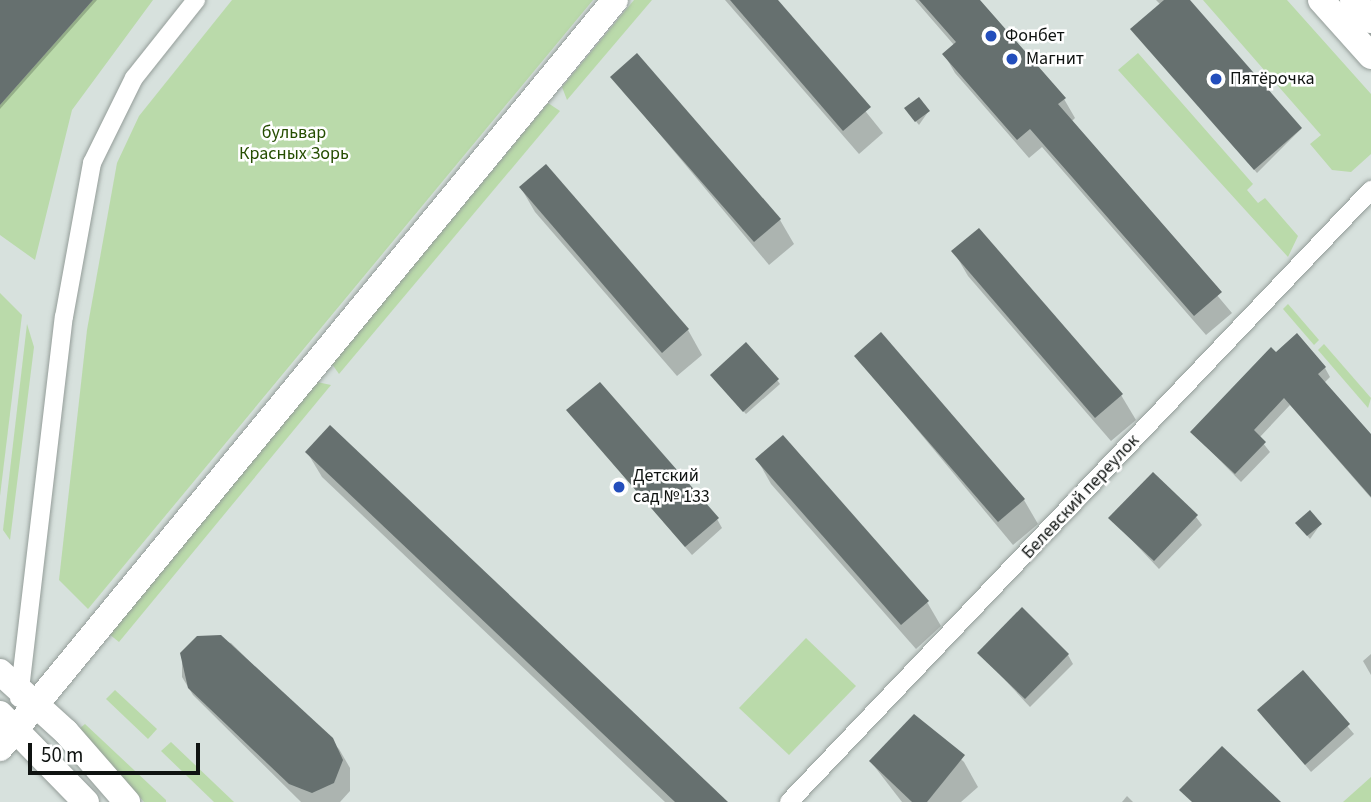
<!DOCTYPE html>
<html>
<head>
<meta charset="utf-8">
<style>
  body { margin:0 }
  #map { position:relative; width:1371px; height:802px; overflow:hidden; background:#d7e1dd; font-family:"Source Sans 3",sans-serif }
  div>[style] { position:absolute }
  .green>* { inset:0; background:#badaaa }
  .shadow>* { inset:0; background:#0003 }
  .building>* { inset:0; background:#66706f }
  .roads { filter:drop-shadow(0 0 2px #949d99) drop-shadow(0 0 2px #949d99) }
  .street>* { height:18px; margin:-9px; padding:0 9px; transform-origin:9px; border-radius:9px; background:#fff }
  .secondary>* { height:26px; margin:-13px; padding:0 13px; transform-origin:13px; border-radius:13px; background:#fff }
  .dots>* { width:19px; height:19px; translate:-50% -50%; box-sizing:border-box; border:4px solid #fff; border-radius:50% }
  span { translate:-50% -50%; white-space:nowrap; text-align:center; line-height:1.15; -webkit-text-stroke:5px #fff; paint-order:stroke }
  .poi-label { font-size:18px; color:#0f1311 }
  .left { translate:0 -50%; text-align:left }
  .park-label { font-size:18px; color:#254d00 }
  .street-label { font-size:18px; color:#0f1311 }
  .scale { position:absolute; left:28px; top:743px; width:172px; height:32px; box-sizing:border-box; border:4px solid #0f1311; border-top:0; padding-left:9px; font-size:21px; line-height:24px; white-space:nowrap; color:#0f1311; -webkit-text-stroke:5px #fff; paint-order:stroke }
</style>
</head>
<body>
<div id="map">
  <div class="green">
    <i style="clip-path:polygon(93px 0,153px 0,72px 110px,35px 260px,0 235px,0 105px)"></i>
    <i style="clip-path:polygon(232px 0,593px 0,88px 609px,59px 580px,87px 330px,117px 163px,139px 116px)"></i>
    <i style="clip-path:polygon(634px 0,652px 0,567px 100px,562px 87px)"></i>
    <i style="clip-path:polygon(1203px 0,1287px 0,1371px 94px,1371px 154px,1351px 172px,1332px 170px,1310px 144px,1321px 135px)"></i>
    <i style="clip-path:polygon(1138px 53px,1253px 184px,1247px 190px,1258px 203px,1265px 198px,1298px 236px,1288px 257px,1118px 70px)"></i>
    <i style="clip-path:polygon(548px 103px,560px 111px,339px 374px,332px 364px)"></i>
    <i style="clip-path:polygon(0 293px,22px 315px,0 496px)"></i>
    <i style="clip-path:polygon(1288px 304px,1319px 340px,1314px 345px,1283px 309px)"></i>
    <i style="clip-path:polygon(27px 324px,34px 347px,10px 540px,3px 530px)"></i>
    <i style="clip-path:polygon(1324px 344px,1371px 398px,1368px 408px,1318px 350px)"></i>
    <i style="clip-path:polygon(317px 382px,331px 385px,119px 642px,109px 634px)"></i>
    <i style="clip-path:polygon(806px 638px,856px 686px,789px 755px,739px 708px)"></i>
    <i style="clip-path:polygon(115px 690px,157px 729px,148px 739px,106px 699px)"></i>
    <i style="clip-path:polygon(85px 724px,166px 800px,166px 802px,144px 802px,79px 729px)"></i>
    <i style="clip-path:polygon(171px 742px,234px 802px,214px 802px,161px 751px)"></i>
    <i style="clip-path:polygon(1371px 777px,1371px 802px,1343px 802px)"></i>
  </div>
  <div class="shadow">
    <i style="clip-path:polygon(0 0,97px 0,0 109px)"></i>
    <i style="clip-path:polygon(725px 0,776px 0,883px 133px,859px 154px)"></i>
    <i style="clip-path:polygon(915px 0,964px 0,1064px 99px,1075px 118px,1071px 122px,1232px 313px,1206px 335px,1042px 147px,1029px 158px,955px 73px,944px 54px,954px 45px)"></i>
    <i style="clip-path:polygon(1156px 0,1186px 0,1301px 129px,1257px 173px,1135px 33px,1161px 5px)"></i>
    <i style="clip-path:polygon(612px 77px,780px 220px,794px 244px,769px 265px)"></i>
    <i style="clip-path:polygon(928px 112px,919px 125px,909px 113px)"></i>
    <i style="clip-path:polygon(545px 166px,688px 330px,702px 355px,677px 376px,535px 212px,521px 188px)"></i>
    <i style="clip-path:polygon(979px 230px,1121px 395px,1136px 420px,1111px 441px,968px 276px,954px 252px)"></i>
    <i style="clip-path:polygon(1297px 336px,1325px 368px,1330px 377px,1324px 383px,1371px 437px,1371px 498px,1290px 405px,1259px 438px,1270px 452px,1241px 482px,1192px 432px)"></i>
    <i style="clip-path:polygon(856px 356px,1024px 500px,1038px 524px,1013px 545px)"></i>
    <i style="clip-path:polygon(714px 379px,777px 380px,780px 384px,746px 414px)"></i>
    <i style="clip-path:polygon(568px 411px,717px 519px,722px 528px,692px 555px)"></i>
    <i style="clip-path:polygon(307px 452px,725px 802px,665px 802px,322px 477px)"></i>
    <i style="clip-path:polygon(757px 459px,927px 602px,941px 626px,916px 649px,771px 484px)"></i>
    <i style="clip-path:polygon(1196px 517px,1202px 525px,1159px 569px,1111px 518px)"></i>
    <i style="clip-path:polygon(1320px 525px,1310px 539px,1300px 527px)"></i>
    <i style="clip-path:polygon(198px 637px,231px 643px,339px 749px,350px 768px,350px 791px,340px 802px,301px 802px,193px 695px,182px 677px,182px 654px)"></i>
    <i style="clip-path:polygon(980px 653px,1068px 655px,1073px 664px,1030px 707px)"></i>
    <i style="clip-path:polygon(1371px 654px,1371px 675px,1363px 661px)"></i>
    <i style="clip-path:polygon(1303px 673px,1354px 734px,1311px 772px,1259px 710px)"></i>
    <i style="clip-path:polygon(915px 716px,964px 762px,978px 787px,961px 802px,902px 802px,871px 762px)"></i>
    <i style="clip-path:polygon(1127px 796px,1133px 802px,1122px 802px)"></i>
  </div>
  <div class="building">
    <i style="clip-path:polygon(0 0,93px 0,0 105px)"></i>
    <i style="clip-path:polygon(730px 0,778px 0,871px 107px,843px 131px)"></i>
    <i style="clip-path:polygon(919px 0,980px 0,1066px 98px,1058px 104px,1222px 292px,1194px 316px,1030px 129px,1017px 140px,942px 54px,956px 42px)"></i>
    <i style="clip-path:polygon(1164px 0,1190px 0,1302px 128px,1254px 170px,1130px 29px)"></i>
    <i style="clip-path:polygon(637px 53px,781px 219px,754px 242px,610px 77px)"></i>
    <i style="clip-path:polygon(919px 97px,930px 111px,915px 122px,904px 108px)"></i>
    <i style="clip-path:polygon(546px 164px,689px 329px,662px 353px,519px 187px)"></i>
    <i style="clip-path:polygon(979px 228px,1123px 394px,1095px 418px,951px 251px)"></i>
    <i style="clip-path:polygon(881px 332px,1025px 499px,998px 522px,854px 356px)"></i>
    <i style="clip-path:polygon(1297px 333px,1326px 367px,1318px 374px,1371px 434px,1371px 497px,1284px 398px,1254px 430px,1266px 442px,1235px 474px,1190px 432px,1271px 347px,1276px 352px)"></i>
    <i style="clip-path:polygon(746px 342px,779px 379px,743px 412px,710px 375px)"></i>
    <i style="clip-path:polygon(600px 382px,719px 518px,685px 547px,566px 410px)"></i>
    <i style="clip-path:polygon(330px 425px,629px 708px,728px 802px,675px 802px,305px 452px)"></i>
    <i style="clip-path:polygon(783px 435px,929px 601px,901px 625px,755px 459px)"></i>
    <i style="clip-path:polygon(1153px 472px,1198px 515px,1154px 561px,1108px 518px)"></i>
    <i style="clip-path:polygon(1310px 510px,1322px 524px,1307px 536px,1295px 523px)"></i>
    <i style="clip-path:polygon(1022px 607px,1069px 654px,1025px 699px,977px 653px)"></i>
    <i style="clip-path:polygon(221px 635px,333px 738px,343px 760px,334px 783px,312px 793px,289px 784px,188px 688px,180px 653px,197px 636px)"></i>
    <i style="clip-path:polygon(1303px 670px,1350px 724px,1305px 765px,1257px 710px)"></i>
    <i style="clip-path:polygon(914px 714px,965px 755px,927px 802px,912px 802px,869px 761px)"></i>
    <i style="clip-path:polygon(1222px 746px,1281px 802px,1192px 802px,1179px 790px)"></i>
  </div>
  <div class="roads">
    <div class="street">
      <i style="left:19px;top:698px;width:384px;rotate:-83.3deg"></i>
      <i style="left:64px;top:317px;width:157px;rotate:-79.7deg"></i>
      <i style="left:92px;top:163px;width:95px;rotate:-63.7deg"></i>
      <i style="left:134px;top:78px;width:100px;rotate:-51.5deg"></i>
      <i style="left:789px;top:802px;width:845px;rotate:-46.44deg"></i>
    </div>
    <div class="secondary">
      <i style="left:1321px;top:0;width:75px;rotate:48.2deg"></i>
      <i style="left:1353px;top:0;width:27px;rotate:48deg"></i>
      <i style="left:0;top:672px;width:89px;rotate:42.3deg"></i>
      <i style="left:66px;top:732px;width:93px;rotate:48.9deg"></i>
      <i style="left:0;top:714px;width:123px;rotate:45.7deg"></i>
      <i style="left:0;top:748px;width:968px;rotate:-50.57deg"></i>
    </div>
  </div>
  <div class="dots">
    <i style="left:991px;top:36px;background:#234ebc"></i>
    <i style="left:1012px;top:59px;background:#234ebc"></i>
    <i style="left:1216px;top:79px;background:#234ebc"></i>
    <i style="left:619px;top:487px;background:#234ebc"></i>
  </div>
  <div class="poi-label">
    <span class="left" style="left:1005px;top:36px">Фонбет</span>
    <span class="left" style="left:1026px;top:59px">Магнит</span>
    <span class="left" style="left:1230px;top:79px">Пятёрочка</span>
    <span class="left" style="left:633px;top:487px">Детский<br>сад № 133</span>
  </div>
  <div class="park-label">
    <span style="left:294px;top:144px">бульвар<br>Красных Зорь</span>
  </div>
  <div class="street-label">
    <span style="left:1081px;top:497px;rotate:-47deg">Белевский переулок</span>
  </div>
  <div class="scale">50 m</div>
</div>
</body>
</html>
